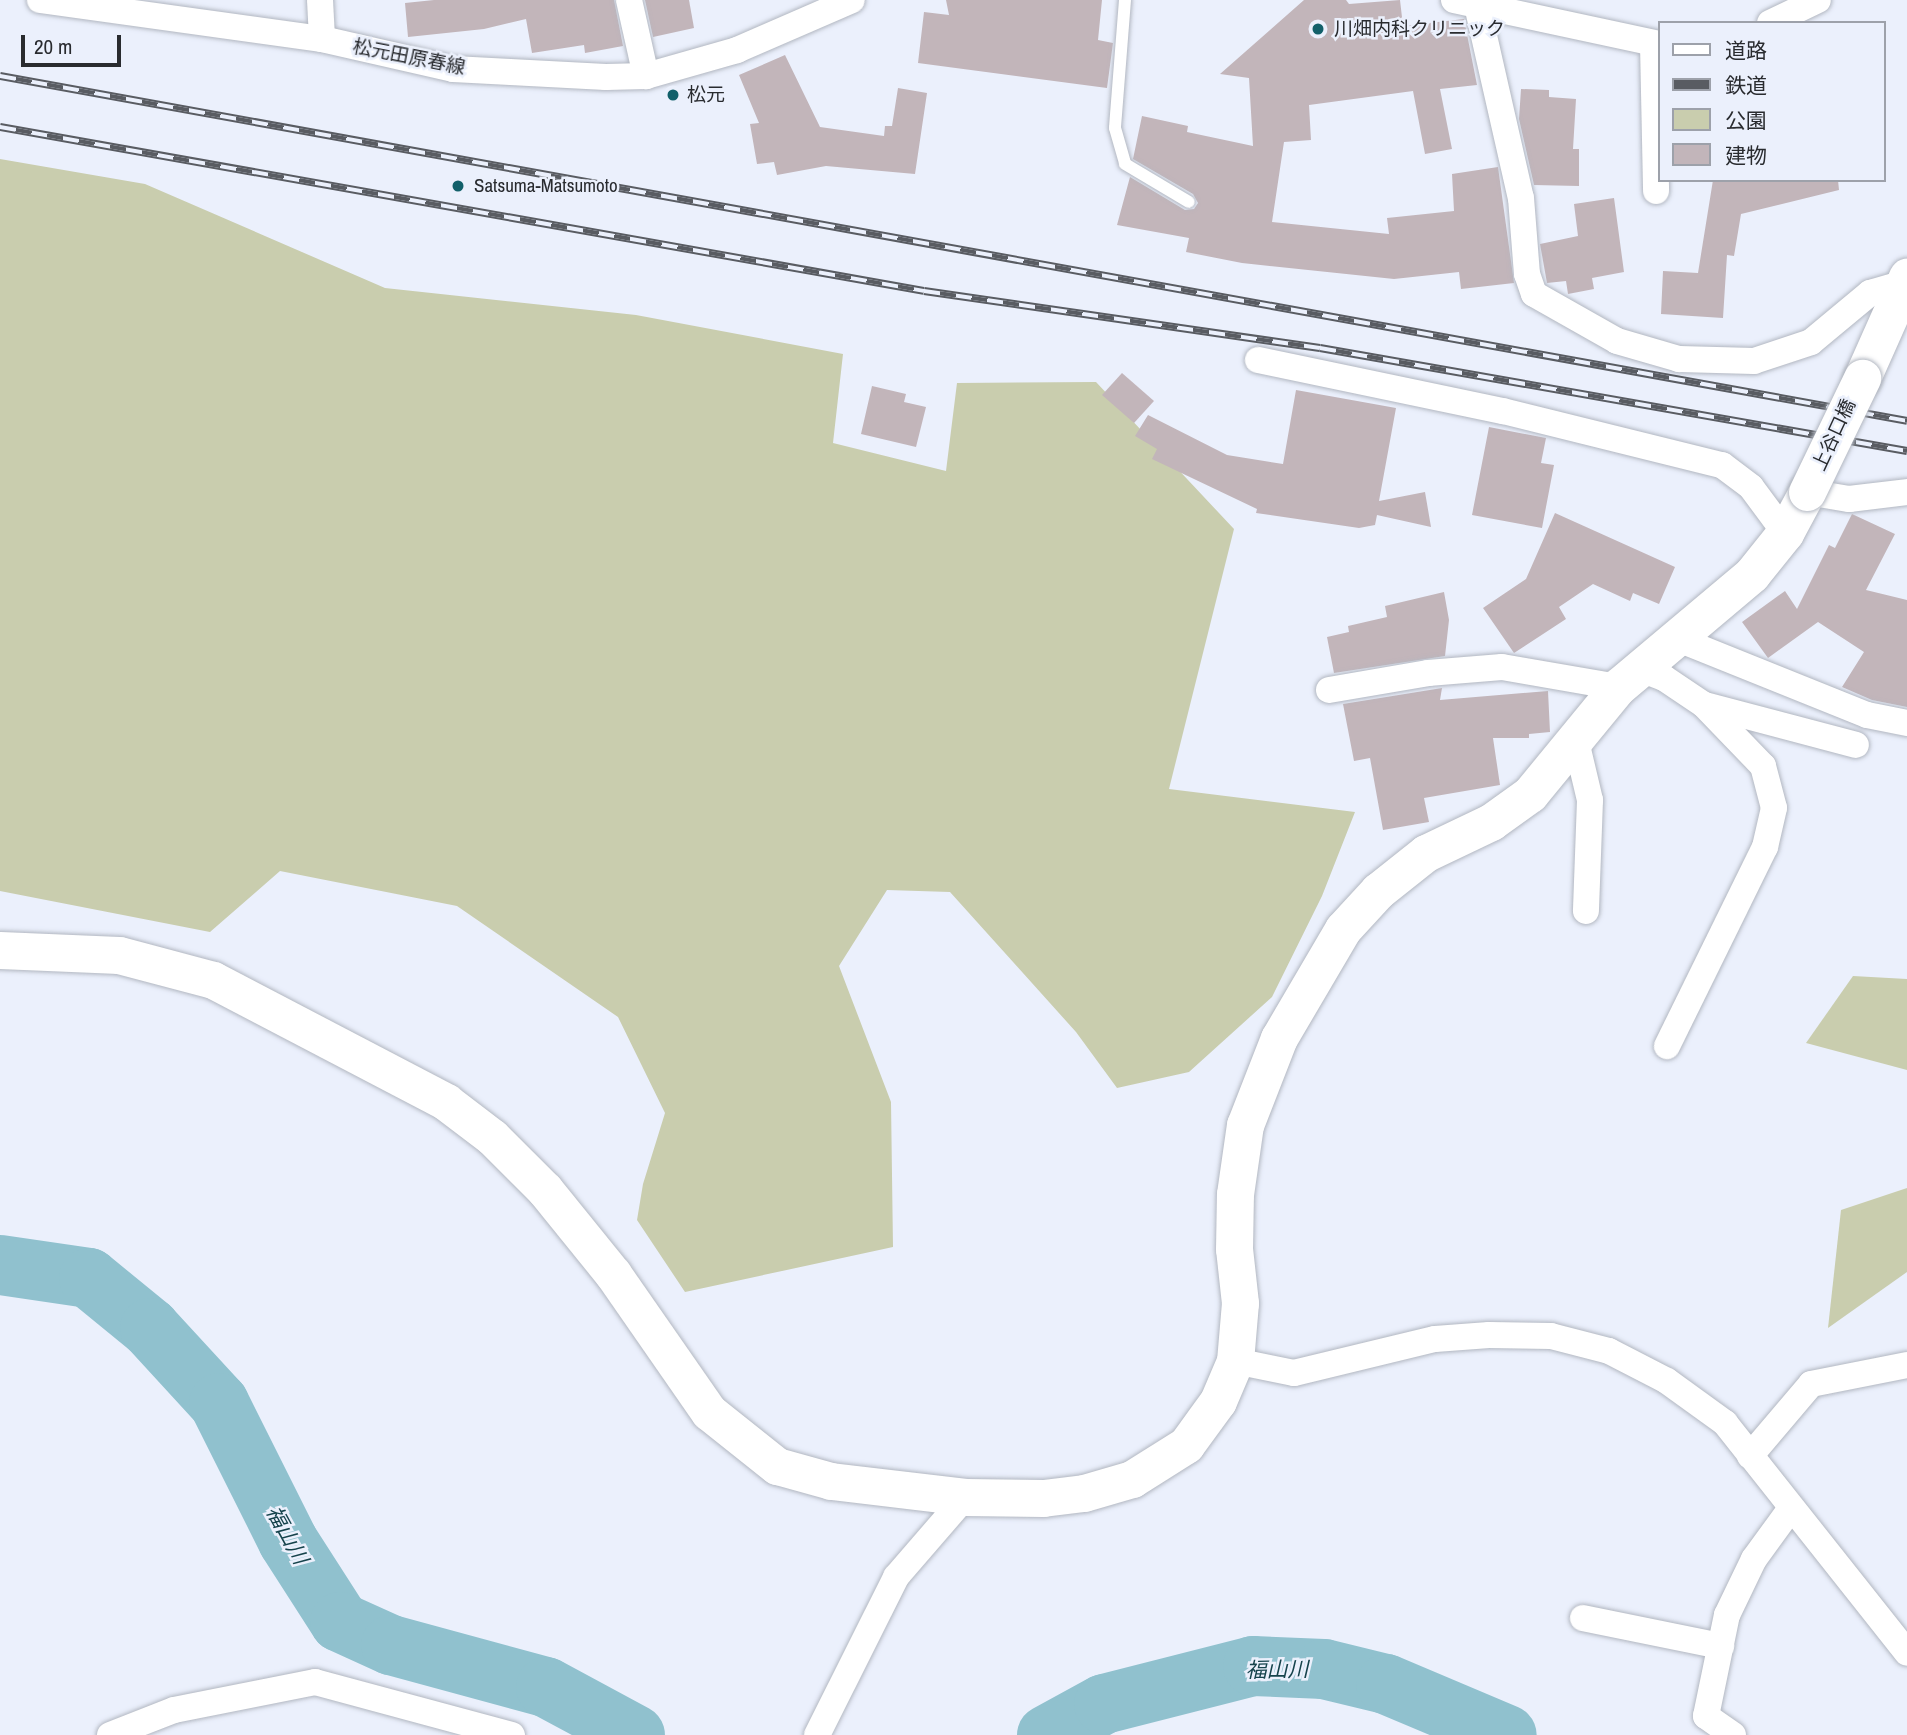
<!DOCTYPE html>
<html>
<head>
<meta charset="utf-8">
<style>
  body { margin:0 }
  #map { position:relative; width:1907px; height:1735px; overflow:hidden; background:#ebf0fc; font-family:"Archivo Narrow","Noto Sans JP",sans-serif }
  div>[style] { position:absolute }
  .green>* { inset:0; background:#c9cdae }
  .river>* { height:60px; margin:-30px; padding:0 30px; transform-origin:30px; border-radius:30px; background:#90c1ce }
  .building>* { inset:0; background:#c2b5ba }
  .roads { filter:drop-shadow(0 0 2px #b2b7c1) drop-shadow(0 0 2px #b2b7c1) }
  .lane>* { height:12px; margin:-6px; padding:0 6px; transform-origin:6px; border-radius:6px; background:#fff }
  .street>* { height:26px; margin:-13px; padding:0 13px; transform-origin:13px; border-radius:13px; background:#fff }
  .secondary>* { height:37px; margin:-18.5px; padding:0 18.5px; transform-origin:18.5px; border-radius:18.5px; background:#fff }
  .rail>* { height:8px; margin-top:-4px; transform-origin:0; background:repeating-linear-gradient(90deg,#ebf0fc 0 16px,#595c62 0 32px); box-sizing:border-box; border-block:2px solid #595c62 }
  .bridges { filter:drop-shadow(0 0 2px #b2b7c1) drop-shadow(0 0 2px #b2b7c1) }
  .secondary-bridge>* { height:37px; margin:-18.5px; padding:0 18.5px; transform-origin:18.5px; border-radius:18.5px; background:#fff }
  .dots>* { width:19px; height:19px; translate:-50% -50%; box-sizing:border-box; border:4px solid #ebf0fc; border-radius:50% }
  span { translate:-50% -50%; white-space:nowrap; text-align:center; line-height:1.15; -webkit-text-stroke:5px #ebf0fc; paint-order:stroke }
  .poi-label { font-size:19px; color:#292b2f }
  .left { translate:0 -50%; text-align:left }
  .street-label { font-size:19px; color:#292b2f }
  .water-label { font-size:21px; color:#16434c; font-style:italic }
  .legend { position:absolute; left:1658px; top:21px; width:228px; height:161px; box-sizing:border-box; background:#ebf0fc; border:2px solid #9da1aa; margin:0; padding:9px 12px; list-style:none; font-size:21px; color:#292b2f }
  .legend li { display:flex; align-items:center; gap:14px; height:35px }
  .legend b { width:35px; border:2px solid #9da1aa }
  .scale { position:absolute; left:21px; top:35px; width:100px; height:32px; box-sizing:border-box; border:4px solid #292b2f; border-top:0; padding-left:9px; font-size:21px; line-height:24px; white-space:nowrap; color:#292b2f; -webkit-text-stroke:5px #ebf0fc; paint-order:stroke }
</style>
</head>
<body>
<div id="map">
  <div class="green">
    <i style="clip-path:polygon(0 159px,145px 184px,385px 288px,636px 315px,843px 354px,833px 443px,946px 471px,957px 383px,1096px 382px,1234px 529px,1169px 789px,1355px 812px,1322px 896px,1272px 997px,1189px 1072px,1117px 1088px,1076px 1032px,950px 892px,887px 890px,839px 966px,891px 1102px,893px 1247px,685px 1292px,637px 1220px,643px 1184px,665px 1113px,618px 1017px,457px 906px,280px 871px,210px 932px,0 891px)"></i>
    <i style="clip-path:polygon(1853px 976px,1907px 979px,1907px 1070px,1806px 1043px)"></i>
    <i style="clip-path:polygon(1907px 1188px,1907px 1272px,1828px 1328px,1841px 1210px)"></i>
  </div>
  <div class="river">
    <i style="left:0;top:1265px;width:90px;rotate:8.3deg"></i>
    <i style="left:89px;top:1278px;width:79px;rotate:39.3deg"></i>
    <i style="left:150px;top:1328px;width:102px;rotate:47.4deg"></i>
    <i style="left:219px;top:1403px;width:154px;rotate:63.4deg"></i>
    <i style="left:288px;top:1541px;width:96px;rotate:57.3deg"></i>
    <i style="left:340px;top:1622px;width:56px;rotate:24.3deg"></i>
    <i style="left:391px;top:1645px;width:161px;rotate:15.2deg"></i>
    <i style="left:546px;top:1687px;width:101px;rotate:28.3deg"></i>
    <i style="left:1047px;top:1735px;width:65px;rotate:-28.5deg"></i>
    <i style="left:1104px;top:1704px;width:154px;rotate:-14.3deg"></i>
    <i style="left:1253px;top:1666px;width:71px;rotate:2.4deg"></i>
    <i style="left:1324px;top:1669px;width:64px;rotate:13.6deg"></i>
    <i style="left:1386px;top:1684px;width:131px;rotate:22.9deg"></i>
  </div>
  <div class="building">
    <i style="clip-path:polygon(434px 0,614px 0,623px 46px,585px 53px,584px 45px,532px 53px,526px 19px,484px 29px,408px 37px,405px 3px)"></i>
    <i style="clip-path:polygon(645px 0,689px 0,694px 28px,653px 37px)"></i>
    <i style="clip-path:polygon(946px 0,1102px 0,1098px 40px,1113px 43px,1107px 88px,918px 63px,924px 12px,949px 15px)"></i>
    <i style="clip-path:polygon(1304px 0,1346px 0,1349px 4px,1400px 0,1403px 26px,1464px 19px,1477px 85px,1440px 89px,1452px 149px,1425px 154px,1413px 91px,1309px 105px,1311px 140px,1284px 142px,1272px 222px,1389px 234px,1387px 218px,1454px 211px,1452px 174px,1498px 167px,1514px 283px,1461px 289px,1459px 272px,1394px 279px,1242px 263px,1186px 252px,1189px 238px,1117px 225px,1130px 177px,1185px 210px,1194px 209px,1198px 203px,1193px 194px,1133px 159px,1142px 116px,1188px 126px,1187px 132px,1253px 146px,1249px 78px,1220px 74px)"></i>
    <i style="clip-path:polygon(785px 55px,820px 127px,884px 136px,885px 126px,892px 126px,898px 88px,927px 93px,915px 174px,826px 166px,777px 175px,774px 162px,757px 164px,750px 124px,759px 123px,739px 75px)"></i>
    <i style="clip-path:polygon(1521px 89px,1549px 90px,1549px 97px,1576px 99px,1573px 149px,1579px 149px,1579px 186px,1534px 185px,1519px 119px)"></i>
    <i style="clip-path:polygon(1713px 180px,1838px 180px,1839px 190px,1741px 214px,1734px 256px,1727px 255px,1723px 318px,1661px 314px,1663px 271px,1698px 273px)"></i>
    <i style="clip-path:polygon(1614px 198px,1624px 272px,1592px 278px,1594px 289px,1568px 294px,1566px 281px,1547px 283px,1540px 244px,1578px 236px,1574px 204px)"></i>
    <i style="clip-path:polygon(1122px 373px,1154px 401px,1134px 423px,1102px 395px)"></i>
    <i style="clip-path:polygon(872px 386px,906px 394px,904px 402px,926px 407px,916px 447px,861px 434px)"></i>
    <i style="clip-path:polygon(1296px 390px,1396px 408px,1379px 501px,1425px 492px,1431px 527px,1377px 515px,1375px 525px,1359px 528px,1256px 513px,1257px 509px,1152px 459px,1157px 449px,1135px 436px,1148px 415px,1227px 455px,1283px 464px)"></i>
    <i style="clip-path:polygon(1489px 427px,1546px 438px,1541px 463px,1554px 465px,1542px 528px,1472px 515px)"></i>
    <i style="clip-path:polygon(1555px 513px,1675px 567px,1659px 604px,1633px 593px,1630px 601px,1593px 584px,1559px 607px,1566px 619px,1514px 653px,1483px 608px,1526px 579px)"></i>
    <i style="clip-path:polygon(1852px 514px,1895px 534px,1866px 590px,1907px 600px,1907px 707px,1872px 700px,1842px 687px,1864px 652px,1818px 622px,1768px 658px,1742px 622px,1785px 591px,1797px 609px,1829px 545px,1835px 548px)"></i>
    <i style="clip-path:polygon(1444px 592px,1449px 620px,1445px 656px,1334px 673px,1327px 637px,1349px 632px,1348px 626px,1387px 617px,1385px 606px)"></i>
    <i style="clip-path:polygon(1442px 688px,1440px 700px,1548px 691px,1550px 732px,1529px 734px,1529px 738px,1493px 738px,1500px 785px,1424px 798px,1429px 822px,1383px 830px,1370px 758px,1354px 761px,1343px 704px)"></i>
  </div>
  <div class="roads">
    <div class="lane">
      <i style="left:1125px;top:0;width:128px;rotate:94.5deg"></i>
      <i style="left:1115px;top:128px;width:37px;rotate:74deg"></i>
      <i style="left:1125px;top:164px;width:74px;rotate:30.7deg"></i>
    </div>
    <div class="street">
      <i style="left:40px;top:0;width:285px;rotate:7.9deg"></i>
      <i style="left:322px;top:39px;width:134px;rotate:12.9deg"></i>
      <i style="left:453px;top:69px;width:153px;rotate:3deg"></i>
      <i style="left:606px;top:77px;width:40px;rotate:-1.4deg"></i>
      <i style="left:646px;top:76px;width:95px;rotate:-15.9deg"></i>
      <i style="left:737px;top:50px;width:125px;rotate:-23.5deg"></i>
      <i style="left:320px;top:0;width:39px;rotate:87deg"></i>
      <i style="left:629px;top:0;width:78px;rotate:77.4deg"></i>
      <i style="left:1454px;top:0;width:211px;rotate:12.1deg"></i>
      <i style="left:1477px;top:5px;width:198px;rotate:77.2deg"></i>
      <i style="left:1521px;top:198px;width:76px;rotate:85.5deg"></i>
      <i style="left:1527px;top:274px;width:21px;rotate:71deg"></i>
      <i style="left:1534px;top:294px;width:95px;rotate:29.5deg"></i>
      <i style="left:1617px;top:341px;width:65px;rotate:16.2deg"></i>
      <i style="left:1679px;top:359px;width:75px;rotate:1.5deg"></i>
      <i style="left:1754px;top:361px;width:60px;rotate:-18.4deg"></i>
      <i style="left:1811px;top:342px;width:77px;rotate:-39.7deg"></i>
      <i style="left:1870px;top:293px;width:35px;rotate:-16deg"></i>
      <i style="left:1770px;top:23px;width:53px;rotate:-25.6deg"></i>
      <i style="left:1653px;top:44px;width:147px;rotate:88.8deg"></i>
      <i style="left:1258px;top:360px;width:250px;rotate:11.8deg"></i>
      <i style="left:1503px;top:411px;width:226px;rotate:13.9deg"></i>
      <i style="left:1722px;top:465px;width:36px;rotate:37deg"></i>
      <i style="left:1751px;top:487px;width:57px;rotate:53.5deg"></i>
      <i style="left:1807px;top:492px;width:43px;rotate:9.5deg"></i>
      <i style="left:1849px;top:499px;width:58px;rotate:-6.9deg"></i>
      <i style="left:1673px;top:637px;width:209px;rotate:21.9deg"></i>
      <i style="left:1867px;top:715px;width:41px;rotate:11.3deg"></i>
      <i style="left:1638px;top:668px;width:28px;rotate:21deg"></i>
      <i style="left:1664px;top:678px;width:48px;rotate:34deg"></i>
      <i style="left:1704px;top:705px;width:85px;rotate:46deg"></i>
      <i style="left:1763px;top:766px;width:43px;rotate:75.3deg"></i>
      <i style="left:1774px;top:808px;width:40px;rotate:103deg"></i>
      <i style="left:1765px;top:847px;width:222px;rotate:116.2deg"></i>
      <i style="left:1329px;top:690px;width:100px;rotate:-9.7deg"></i>
      <i style="left:1428px;top:673px;width:74px;rotate:-4.6deg"></i>
      <i style="left:1502px;top:667px;width:118px;rotate:9.8deg"></i>
      <i style="left:1705px;top:705px;width:156px;rotate:14.8deg"></i>
      <i style="left:1576px;top:741px;width:61px;rotate:76.7deg"></i>
      <i style="left:1590px;top:800px;width:111px;rotate:92.1deg"></i>
      <i style="left:1235px;top:1361px;width:60px;rotate:11.5deg"></i>
      <i style="left:1294px;top:1373px;width:145px;rotate:-13.6deg"></i>
      <i style="left:1435px;top:1339px;width:54px;rotate:-4.2deg"></i>
      <i style="left:1489px;top:1335px;width:62px;rotate:0.9deg"></i>
      <i style="left:1551px;top:1336px;width:60px;rotate:14.5deg"></i>
      <i style="left:1609px;top:1351px;width:65px;rotate:27.3deg"></i>
      <i style="left:1667px;top:1381px;width:72px;rotate:35.9deg"></i>
      <i style="left:1725px;top:1423px;width:293px;rotate:51.6deg"></i>
      <i style="left:1750px;top:1456px;width:94px;rotate:-49.7deg"></i>
      <i style="left:1811px;top:1384px;width:98px;rotate:-11.2deg"></i>
      <i style="left:1583px;top:1618px;width:141px;rotate:11.5deg"></i>
      <i style="left:110px;top:1735px;width:69px;rotate:-21.3deg"></i>
      <i style="left:174px;top:1710px;width:144px;rotate:-11.2deg"></i>
      <i style="left:315px;top:1682px;width:204px;rotate:15.1deg"></i>
      <i style="left:817px;top:1735px;width:177px;rotate:-63.4deg"></i>
      <i style="left:896px;top:1577px;width:106px;rotate:-49.2deg"></i>
      <i style="left:1733px;top:1735px;width:33px;rotate:-145deg"></i>
      <i style="left:1706px;top:1716px;width:103px;rotate:-78.3deg"></i>
      <i style="left:1727px;top:1615px;width:62px;rotate:-64.3deg"></i>
      <i style="left:1754px;top:1559px;width:63px;rotate:-54deg"></i>
    </div>
    <div class="secondary">
      <i style="left:1862px;top:378px;width:111px;rotate:-66deg"></i>
      <i style="left:0;top:950px;width:119px;rotate:2.4deg"></i>
      <i style="left:119px;top:955px;width:97px;rotate:14.9deg"></i>
      <i style="left:213px;top:980px;width:263px;rotate:27.6deg"></i>
      <i style="left:446px;top:1102px;width:58px;rotate:37.3deg"></i>
      <i style="left:492px;top:1137px;width:75px;rotate:45deg"></i>
      <i style="left:545px;top:1190px;width:108px;rotate:51deg"></i>
      <i style="left:613px;top:1274px;width:168px;rotate:55.2deg"></i>
      <i style="left:709px;top:1412px;width:87px;rotate:38.5deg"></i>
      <i style="left:777px;top:1466px;width:56px;rotate:15.5deg"></i>
      <i style="left:831px;top:1481px;width:135px;rotate:6.8deg"></i>
      <i style="left:965px;top:1497px;width:78px;rotate:0.7deg"></i>
      <i style="left:1043px;top:1498px;width:41px;rotate:-7deg"></i>
      <i style="left:1084px;top:1493px;width:50px;rotate:-16.3deg"></i>
      <i style="left:1132px;top:1479px;width:64px;rotate:-32.2deg"></i>
      <i style="left:1186px;top:1445px;width:54px;rotate:-54deg"></i>
      <i style="left:1218px;top:1401px;width:43px;rotate:-67deg"></i>
      <i style="left:1235px;top:1361px;width:58px;rotate:-85.1deg"></i>
      <i style="left:1240px;top:1303px;width:54px;rotate:-96.3deg"></i>
      <i style="left:1234px;top:1249px;width:55px;rotate:-89deg"></i>
      <i style="left:1235px;top:1194px;width:70px;rotate:-81.8deg"></i>
      <i style="left:1245px;top:1125px;width:93px;rotate:-68.7deg"></i>
      <i style="left:1279px;top:1038px;width:126px;rotate:-59.6deg"></i>
      <i style="left:1343px;top:929px;width:52px;rotate:-47.4deg"></i>
      <i style="left:1378px;top:891px;width:61px;rotate:-38.4deg"></i>
      <i style="left:1426px;top:853px;width:72px;rotate:-25.5deg"></i>
      <i style="left:1491px;top:822px;width:48px;rotate:-35.7deg"></i>
      <i style="left:1530px;top:794px;width:139px;rotate:-50.6deg"></i>
      <i style="left:1618px;top:687px;width:175px;rotate:-40.1deg"></i>
      <i style="left:1752px;top:574px;width:53px;rotate:-51.2deg"></i>
      <i style="left:1785px;top:533px;width:47px;rotate:-61.8deg"></i>
    </div>
  </div>
  <div class="rail">
    <i style="left:0;top:76px;width:1938px;rotate:10.25deg"></i>
    <i style="left:0;top:127px;width:938px;rotate:10.06deg"></i>
    <i style="left:924px;top:291px;width:400px;rotate:8.2deg"></i>
    <i style="left:1320px;top:348px;width:596px;rotate:9.95deg"></i>
  </div>
  <div class="bridges">
    <div class="secondary-bridge">
      <i style="left:1807px;top:492px;width:127px;rotate:-64.2deg"></i>
    </div>
  </div>
  <div class="dots">
    <i style="left:1318px;top:29px;background:#12606a"></i>
    <i style="left:673px;top:95px;background:#12606a"></i>
    <i style="left:458px;top:186px;background:#12606a"></i>
  </div>
  <div class="poi-label">
    <span class="left" style="left:1334px;top:29px">川畑内科クリニック</span>
    <span class="left" style="left:687px;top:95px">松元</span>
    <span class="left" style="left:474px;top:186px">Satsuma-Matsumoto</span>
  </div>
  <div class="street-label">
    <span style="left:409px;top:57px;rotate:11deg">松元田原春線</span>
    <span style="left:1834px;top:435px;rotate:-65deg">上谷口橋</span>
  </div>
  <div class="water-label">
    <span style="left:287px;top:1535px;rotate:61deg">福山川</span>
    <span style="left:1277px;top:1670px;rotate:-1deg">福山川</span>
  </div>
  <ul class="legend">
  <li><b style="height:9px;background:#fff"></b>道路</li>
  <li><b style="height:9px;background:#595c62"></b>鉄道</li>
  <li><b style="height:19px;background:#c9cdae"></b>公園</li>
  <li><b style="height:19px;background:#c2b5ba"></b>建物</li>
  </ul>
  <div class="scale">20 m</div>
</div>
</body>
</html>
